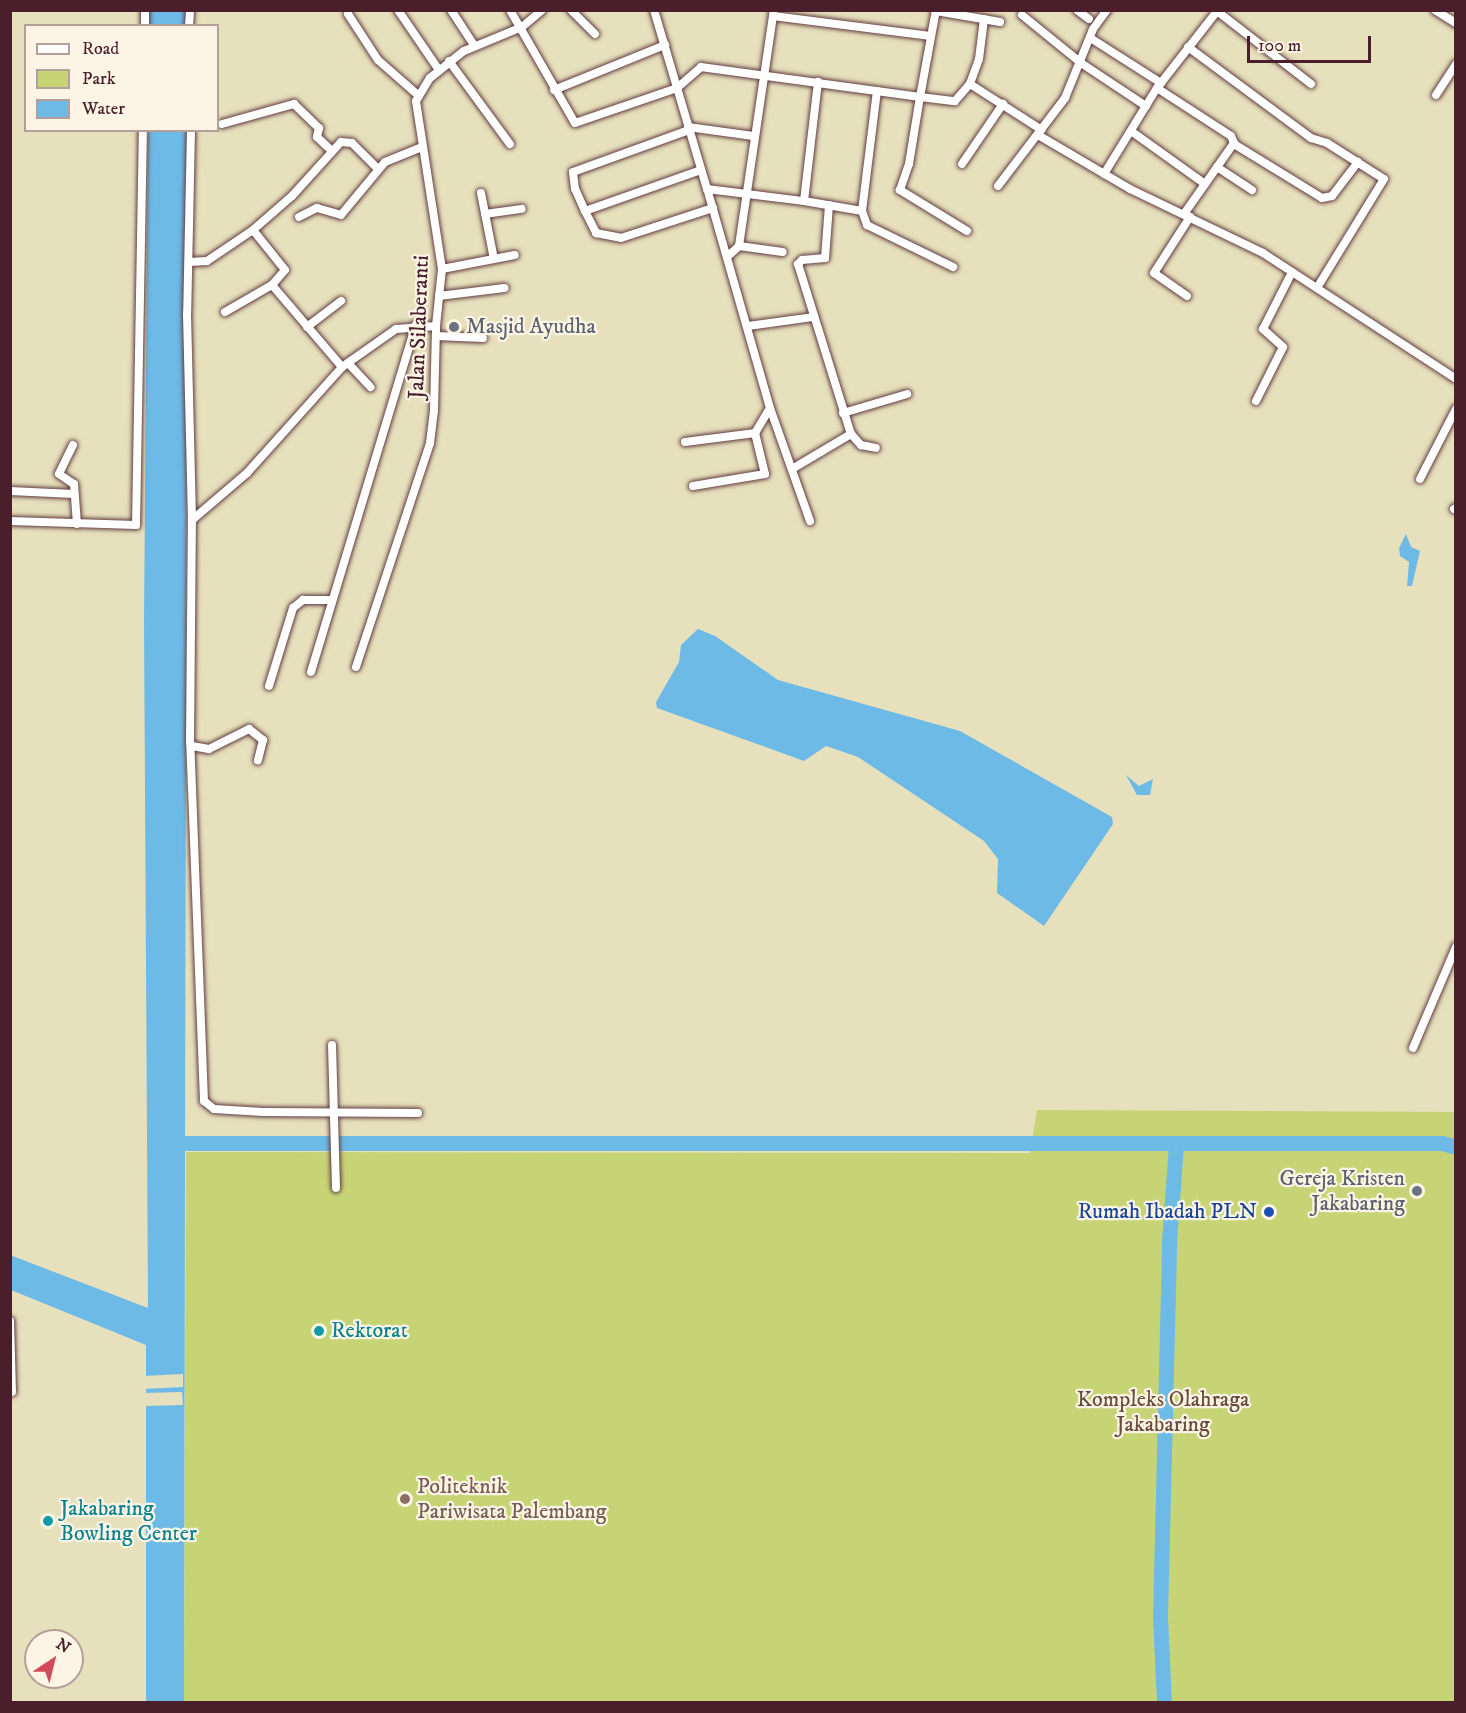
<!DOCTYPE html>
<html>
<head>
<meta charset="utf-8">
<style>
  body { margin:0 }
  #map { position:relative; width:1466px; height:1713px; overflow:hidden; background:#e7e0bc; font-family:"IM FELL DW Pica",serif }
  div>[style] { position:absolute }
  .green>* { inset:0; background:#c6d476 }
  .water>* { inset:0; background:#6dbae7 }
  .pier>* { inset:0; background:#e7e0bc }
  .river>* { height:15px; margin:-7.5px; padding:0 7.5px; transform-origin:7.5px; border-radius:7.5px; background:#6dbae7 }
  .roads { filter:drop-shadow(0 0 2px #623c41) drop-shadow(0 0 2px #623c41) }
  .street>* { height:8px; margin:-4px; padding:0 4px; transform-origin:4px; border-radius:4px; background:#fff }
  .dots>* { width:16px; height:16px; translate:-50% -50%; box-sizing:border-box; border:3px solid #fcf5e5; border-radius:50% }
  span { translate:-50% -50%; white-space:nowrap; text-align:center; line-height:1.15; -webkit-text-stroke:4.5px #fcf5e5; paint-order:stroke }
  .street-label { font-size:22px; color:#4a1f2b }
  .worship-label { font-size:22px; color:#5b616d }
  .left { translate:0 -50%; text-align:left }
  .right { translate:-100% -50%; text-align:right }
  .transit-label { font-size:22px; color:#164399 }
  .culture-label { font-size:22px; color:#0d838f }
  .park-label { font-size:22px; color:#694c3e }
  .education-label { font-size:22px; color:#785e54 }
  .frame { position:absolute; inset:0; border:12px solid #4a1f2b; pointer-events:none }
  .legend { position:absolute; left:24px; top:24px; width:195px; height:108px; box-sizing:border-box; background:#fcf5e5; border:2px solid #b59f9b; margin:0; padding:8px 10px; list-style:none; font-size:18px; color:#4a1f2b }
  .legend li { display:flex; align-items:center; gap:12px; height:30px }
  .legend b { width:30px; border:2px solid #b59f9b }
  .north { position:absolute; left:24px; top:1629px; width:60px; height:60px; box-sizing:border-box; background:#fcf5e5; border:2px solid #b59f9b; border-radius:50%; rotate:35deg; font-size:16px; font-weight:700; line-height:24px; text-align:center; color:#4a1f2b }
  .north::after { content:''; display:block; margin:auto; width:21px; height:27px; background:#d1495b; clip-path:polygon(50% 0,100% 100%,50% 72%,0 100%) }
  .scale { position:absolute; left:1247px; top:36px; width:124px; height:27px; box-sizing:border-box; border:3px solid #4a1f2b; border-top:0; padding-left:8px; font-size:18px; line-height:21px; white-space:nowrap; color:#4a1f2b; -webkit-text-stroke:4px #fcf5e5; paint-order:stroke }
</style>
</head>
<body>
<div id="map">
  <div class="green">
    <i style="clip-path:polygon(1037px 1110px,1455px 1112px,1455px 1702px,184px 1702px,186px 1152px,1030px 1153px)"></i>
  </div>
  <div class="water">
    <i style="clip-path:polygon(149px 11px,187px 11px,187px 25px,148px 26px)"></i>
    <i style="clip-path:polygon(148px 131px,187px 131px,184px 1702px,146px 1702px,146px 1345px,11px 1290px,10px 1255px,148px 1308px,144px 621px)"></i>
    <i style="clip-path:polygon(1406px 534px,1411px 547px,1420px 551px,1412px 586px,1407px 586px,1409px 562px,1400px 556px,1399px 548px)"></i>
    <i style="clip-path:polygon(698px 629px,715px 636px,778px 680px,960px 731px,1112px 817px,1113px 824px,1044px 926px,997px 893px,998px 859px,984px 841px,858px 757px,826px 746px,804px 761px,657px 708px,656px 702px,679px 662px,681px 645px)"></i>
    <i style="clip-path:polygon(1126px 775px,1139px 786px,1153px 779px,1150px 795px,1137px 795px)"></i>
  </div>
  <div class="pier">
    <i style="clip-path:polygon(183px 1374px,183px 1387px,143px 1389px,143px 1376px)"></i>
    <i style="clip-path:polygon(182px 1392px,183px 1405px,143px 1406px,143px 1393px)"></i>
  </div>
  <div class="river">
    <i style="left:187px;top:1143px;width:1255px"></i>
    <i style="left:1442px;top:1143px;width:15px;rotate:16deg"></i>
    <i style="left:1164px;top:1702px;width:85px;rotate:-92.7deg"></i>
    <i style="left:1160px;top:1617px;width:375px;rotate:-88.6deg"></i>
    <i style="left:1169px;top:1242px;width:98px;rotate:-85.9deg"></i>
  </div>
  <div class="roads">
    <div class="street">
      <i style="left:398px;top:10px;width:73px;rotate:55.7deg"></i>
      <i style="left:451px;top:10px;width:42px;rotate:56.7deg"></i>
      <i style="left:510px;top:10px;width:130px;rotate:60.1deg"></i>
      <i style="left:575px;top:123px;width:108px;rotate:-18.9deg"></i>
      <i style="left:677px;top:88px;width:32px;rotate:-41deg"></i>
      <i style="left:701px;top:67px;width:221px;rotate:7.8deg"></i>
      <i style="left:920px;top:97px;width:88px;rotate:-79.6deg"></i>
      <i style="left:571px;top:10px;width:34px;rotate:45deg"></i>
      <i style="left:654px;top:10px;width:187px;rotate:73.5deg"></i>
      <i style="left:707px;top:189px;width:98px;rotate:7.1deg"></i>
      <i style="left:804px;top:201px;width:120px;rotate:-83.3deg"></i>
      <i style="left:1077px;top:10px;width:15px;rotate:37deg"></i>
      <i style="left:1435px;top:10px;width:25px;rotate:32deg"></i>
      <i style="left:936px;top:11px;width:65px;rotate:9.8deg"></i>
      <i style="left:1217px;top:11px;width:119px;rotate:37.8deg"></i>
      <i style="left:348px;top:14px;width:55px;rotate:56.9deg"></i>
      <i style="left:378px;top:60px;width:53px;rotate:41.2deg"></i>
      <i style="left:1022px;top:15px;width:76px;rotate:39.1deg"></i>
      <i style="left:1081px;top:63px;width:78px;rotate:33.5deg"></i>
      <i style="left:773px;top:16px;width:159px;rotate:7.2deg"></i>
      <i style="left:984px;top:19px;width:40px;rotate:97.1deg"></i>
      <i style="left:979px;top:59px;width:27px;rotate:110deg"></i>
      <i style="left:970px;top:84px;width:85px;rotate:32.6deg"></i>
      <i style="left:145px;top:26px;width:16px;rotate:-90deg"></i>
      <i style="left:189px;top:26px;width:16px;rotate:-86deg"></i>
      <i style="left:1092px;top:39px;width:82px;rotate:32.5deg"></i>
      <i style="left:1188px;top:47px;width:153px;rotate:36.5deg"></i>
      <i style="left:1311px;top:138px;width:17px;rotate:17deg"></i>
      <i style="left:1327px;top:143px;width:67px;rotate:32.3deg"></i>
      <i style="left:1384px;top:179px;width:128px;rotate:121.6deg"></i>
      <i style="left:449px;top:61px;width:103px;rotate:53.7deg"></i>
      <i style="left:1157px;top:88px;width:88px;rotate:33deg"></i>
      <i style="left:1231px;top:136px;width:8px;rotate:67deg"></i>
      <i style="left:1234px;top:143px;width:87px;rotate:125.2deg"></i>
      <i style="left:554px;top:90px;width:120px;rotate:-22.1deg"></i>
      <i style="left:1436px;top:95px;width:37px;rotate:-57deg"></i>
      <i style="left:222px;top:124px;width:75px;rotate:-15.5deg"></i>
      <i style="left:294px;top:104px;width:35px;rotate:44deg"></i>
      <i style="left:319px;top:128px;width:9px;rotate:103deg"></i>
      <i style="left:317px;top:137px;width:19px;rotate:43deg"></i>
      <i style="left:688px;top:127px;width:66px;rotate:7.9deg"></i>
      <i style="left:191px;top:130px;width:184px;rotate:91.2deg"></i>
      <i style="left:187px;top:314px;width:206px;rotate:88.6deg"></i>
      <i style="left:1131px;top:131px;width:91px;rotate:35.6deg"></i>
      <i style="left:1038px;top:135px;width:107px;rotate:30.4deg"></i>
      <i style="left:1130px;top:189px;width:148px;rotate:25.7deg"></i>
      <i style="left:1263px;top:253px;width:230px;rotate:33.1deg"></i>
      <i style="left:1234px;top:144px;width:103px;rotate:31.5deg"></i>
      <i style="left:1322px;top:198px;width:10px;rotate:-11deg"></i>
      <i style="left:1332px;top:196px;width:43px;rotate:-52.6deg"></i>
      <i style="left:962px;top:164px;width:73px;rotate:-55.7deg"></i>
      <i style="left:1217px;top:167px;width:42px;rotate:33.3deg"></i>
      <i style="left:701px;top:170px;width:123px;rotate:160.5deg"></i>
      <i style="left:585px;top:211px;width:25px;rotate:63deg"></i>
      <i style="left:596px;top:233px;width:25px;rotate:11deg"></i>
      <i style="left:621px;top:238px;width:97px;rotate:-18.1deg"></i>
      <i style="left:1104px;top:174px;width:101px;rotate:-58.4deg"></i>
      <i style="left:1157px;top:88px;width:99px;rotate:-52deg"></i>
      <i style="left:998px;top:186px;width:111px;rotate:-52.7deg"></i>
      <i style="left:1065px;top:98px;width:74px;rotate:-67.9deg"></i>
      <i style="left:1093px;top:29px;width:24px;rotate:-54deg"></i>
      <i style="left:481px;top:193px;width:67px;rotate:78.9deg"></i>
      <i style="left:804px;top:201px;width:59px;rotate:9.8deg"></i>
      <i style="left:862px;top:211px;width:121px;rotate:-82.9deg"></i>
      <i style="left:829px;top:205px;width:53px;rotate:94.3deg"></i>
      <i style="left:825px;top:258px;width:23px;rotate:175deg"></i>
      <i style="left:802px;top:260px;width:6px;rotate:135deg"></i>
      <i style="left:798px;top:264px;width:178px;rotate:72.7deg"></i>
      <i style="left:851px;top:434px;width:15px;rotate:48deg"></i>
      <i style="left:861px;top:445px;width:15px;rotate:11deg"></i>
      <i style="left:585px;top:211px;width:24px;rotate:-114deg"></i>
      <i style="left:575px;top:189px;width:17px;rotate:-97deg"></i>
      <i style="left:573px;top:172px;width:123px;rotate:-19.9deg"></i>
      <i style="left:862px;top:211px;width:15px;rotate:70deg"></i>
      <i style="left:867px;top:225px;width:96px;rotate:26deg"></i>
      <i style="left:485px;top:214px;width:37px;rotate:-8deg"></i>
      <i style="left:299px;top:217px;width:20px;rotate:-27deg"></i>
      <i style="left:317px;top:208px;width:25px;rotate:16deg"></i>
      <i style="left:341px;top:215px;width:69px;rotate:-50.3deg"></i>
      <i style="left:385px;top:162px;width:40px;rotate:-22deg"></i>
      <i style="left:253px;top:230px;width:52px;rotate:-41.1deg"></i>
      <i style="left:292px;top:196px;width:73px;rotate:-47.8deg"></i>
      <i style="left:341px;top:142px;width:11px;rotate:5deg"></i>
      <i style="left:352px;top:143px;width:37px;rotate:45deg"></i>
      <i style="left:967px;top:231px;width:79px;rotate:-148.5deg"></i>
      <i style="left:900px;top:190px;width:28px;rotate:-71deg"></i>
      <i style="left:909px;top:164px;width:68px;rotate:-80.7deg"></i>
      <i style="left:920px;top:97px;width:35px;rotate:7deg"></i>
      <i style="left:955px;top:101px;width:23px;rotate:-49deg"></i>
      <i style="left:739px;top:246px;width:44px;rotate:7.8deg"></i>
      <i style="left:728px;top:256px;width:15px;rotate:-42deg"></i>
      <i style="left:739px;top:246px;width:239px;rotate:-81.6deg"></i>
      <i style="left:189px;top:262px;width:18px;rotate:-3deg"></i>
      <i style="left:207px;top:261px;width:55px;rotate:-34deg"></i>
      <i style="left:253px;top:230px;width:51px;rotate:51.3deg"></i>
      <i style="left:285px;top:270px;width:20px;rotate:131deg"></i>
      <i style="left:272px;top:285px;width:108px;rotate:49.5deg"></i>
      <i style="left:442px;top:269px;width:74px;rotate:-10.9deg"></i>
      <i style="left:439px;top:296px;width:66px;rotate:-6.9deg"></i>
      <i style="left:1187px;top:296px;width:40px;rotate:-145.1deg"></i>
      <i style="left:1154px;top:273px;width:67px;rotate:-57.3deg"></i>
      <i style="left:225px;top:312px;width:54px;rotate:-29.9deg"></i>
      <i style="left:748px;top:326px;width:67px;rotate:-7.8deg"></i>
      <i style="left:307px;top:327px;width:43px;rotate:-37.4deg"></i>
      <i style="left:436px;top:336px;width:47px;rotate:2.4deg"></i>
      <i style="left:348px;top:363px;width:33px;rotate:47deg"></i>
      <i style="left:1256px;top:401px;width:60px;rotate:-63.4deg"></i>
      <i style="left:1283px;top:347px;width:27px;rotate:-138deg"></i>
      <i style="left:1263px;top:329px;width:64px;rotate:-63deg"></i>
      <i style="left:770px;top:408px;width:120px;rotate:70.5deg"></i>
      <i style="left:843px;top:413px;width:67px;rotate:-16.5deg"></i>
      <i style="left:685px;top:442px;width:71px;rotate:-7.3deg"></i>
      <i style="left:73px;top:445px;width:32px;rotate:116deg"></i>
      <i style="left:59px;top:474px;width:18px;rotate:34deg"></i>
      <i style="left:74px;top:484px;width:40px;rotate:85.7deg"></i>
      <i style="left:792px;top:469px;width:69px;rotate:-30.7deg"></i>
      <i style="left:1420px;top:479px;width:79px;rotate:-62.8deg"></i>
      <i style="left:693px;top:486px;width:73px;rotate:-9.5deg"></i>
      <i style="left:765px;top:474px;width:42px;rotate:-103.7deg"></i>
      <i style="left:755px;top:433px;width:29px;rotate:-59deg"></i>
      <i style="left:770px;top:408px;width:228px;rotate:-106deg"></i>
      <i style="left:10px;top:491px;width:64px;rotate:2.7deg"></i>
      <i style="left:1454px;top:509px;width:2px;rotate:-27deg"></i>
      <i style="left:10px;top:521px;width:126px;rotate:1.8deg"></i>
      <i style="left:136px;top:525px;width:395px;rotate:-89deg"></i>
      <i style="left:356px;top:667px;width:236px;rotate:-71.7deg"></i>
      <i style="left:430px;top:443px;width:33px;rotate:-83deg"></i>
      <i style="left:434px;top:410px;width:84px;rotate:-88.6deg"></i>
      <i style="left:436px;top:326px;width:57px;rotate:-84deg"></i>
      <i style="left:442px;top:269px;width:170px;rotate:-98.8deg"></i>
      <i style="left:416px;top:101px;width:27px;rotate:-59deg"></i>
      <i style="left:430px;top:78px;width:43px;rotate:-38.5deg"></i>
      <i style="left:464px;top:51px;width:63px;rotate:-22.5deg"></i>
      <i style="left:522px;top:27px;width:26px;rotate:-40deg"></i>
      <i style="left:311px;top:672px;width:363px;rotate:-73.2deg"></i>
      <i style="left:269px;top:686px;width:82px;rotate:-72.9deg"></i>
      <i style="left:293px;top:608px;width:13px;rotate:-39deg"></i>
      <i style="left:303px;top:600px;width:29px"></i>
      <i style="left:192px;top:746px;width:17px;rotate:10deg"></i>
      <i style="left:209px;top:749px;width:45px;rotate:-26.6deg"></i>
      <i style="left:249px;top:729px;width:18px;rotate:38deg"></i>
      <i style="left:263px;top:740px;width:21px;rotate:104deg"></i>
      <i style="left:332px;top:1045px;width:143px;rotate:88.4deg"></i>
      <i style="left:1413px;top:1048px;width:110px;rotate:-66.9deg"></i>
      <i style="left:418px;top:1113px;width:155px;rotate:-179.6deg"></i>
      <i style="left:263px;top:1112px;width:49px;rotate:-176.5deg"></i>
      <i style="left:214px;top:1109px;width:13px;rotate:-141deg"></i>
      <i style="left:204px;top:1101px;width:359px;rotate:-92.2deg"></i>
      <i style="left:190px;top:742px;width:222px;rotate:-89.5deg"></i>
      <i style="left:192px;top:520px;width:72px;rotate:-40.5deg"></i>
      <i style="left:247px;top:473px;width:142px;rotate:-48.1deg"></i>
      <i style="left:342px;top:367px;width:66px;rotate:-35.1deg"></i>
      <i style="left:396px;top:329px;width:40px;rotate:-4.3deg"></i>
      <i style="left:10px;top:1321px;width:71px;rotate:88.4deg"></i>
    </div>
  </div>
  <div class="dots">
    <i style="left:454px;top:327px;background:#6b7280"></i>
    <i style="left:1417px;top:1191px;background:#6b7280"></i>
    <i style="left:1269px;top:1212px;background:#1a4fb4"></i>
    <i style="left:319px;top:1331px;background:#0f9aa8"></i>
    <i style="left:405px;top:1499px;background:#8d6e63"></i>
    <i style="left:48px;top:1521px;background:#0f9aa8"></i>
  </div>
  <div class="street-label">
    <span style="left:419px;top:327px;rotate:-88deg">Jalan Silaberanti</span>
  </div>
  <div class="worship-label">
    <span class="left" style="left:466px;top:327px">Masjid Ayudha</span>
    <span class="right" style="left:1405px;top:1191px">Gereja Kristen<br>Jakabaring</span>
  </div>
  <div class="transit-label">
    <span class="right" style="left:1257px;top:1212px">Rumah Ibadah PLN</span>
  </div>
  <div class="culture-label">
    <span class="left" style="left:331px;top:1331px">Rektorat</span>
    <span class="left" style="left:60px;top:1521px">Jakabaring<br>Bowling Center</span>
  </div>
  <div class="park-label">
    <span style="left:1163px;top:1412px">Kompleks Olahraga<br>Jakabaring</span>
  </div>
  <div class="education-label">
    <span class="left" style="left:417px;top:1499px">Politeknik<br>Pariwisata Palembang</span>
  </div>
  <div class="frame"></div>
  <ul class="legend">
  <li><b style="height:8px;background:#fff"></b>Road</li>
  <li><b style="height:16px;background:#c6d476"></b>Park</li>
  <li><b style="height:16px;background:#6dbae7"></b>Water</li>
  </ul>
  <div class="north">N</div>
  <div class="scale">100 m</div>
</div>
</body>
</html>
